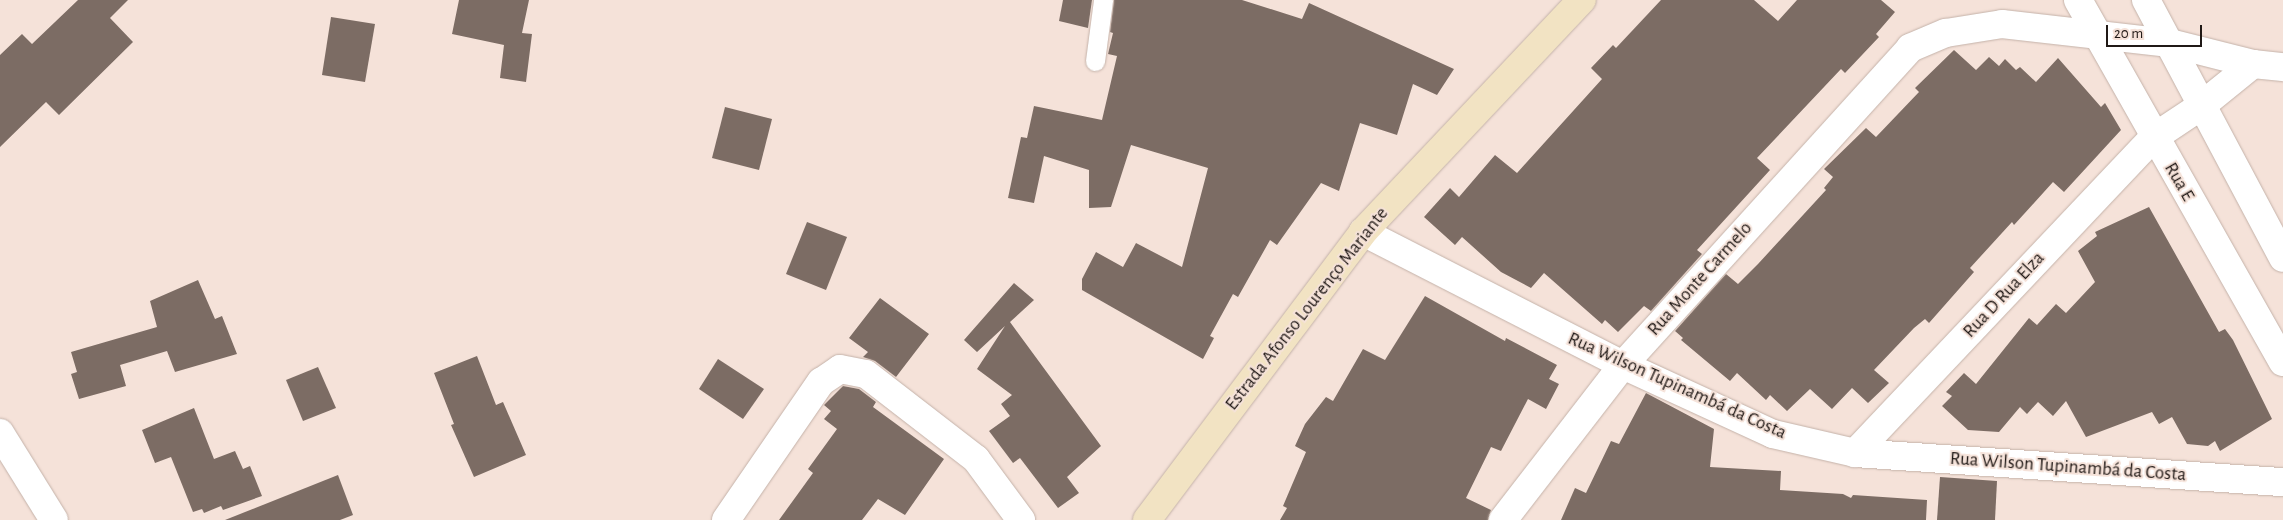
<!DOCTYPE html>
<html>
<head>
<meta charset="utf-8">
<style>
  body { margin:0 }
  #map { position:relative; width:2283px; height:520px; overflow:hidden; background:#f5e2d9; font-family:"Alegreya Sans",sans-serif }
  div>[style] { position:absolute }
  .building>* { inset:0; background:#7c6c64 }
  .roads { filter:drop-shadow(0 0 1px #c4b2a9) drop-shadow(0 0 1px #c4b2a9) }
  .service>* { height:19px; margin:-9.5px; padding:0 9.5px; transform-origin:9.5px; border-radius:9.5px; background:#fff }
  .minor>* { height:28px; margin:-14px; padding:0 14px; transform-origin:14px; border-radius:14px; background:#fff }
  .secondary>* { height:28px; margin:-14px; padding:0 14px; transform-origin:14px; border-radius:14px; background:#f2e3c3 }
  span { translate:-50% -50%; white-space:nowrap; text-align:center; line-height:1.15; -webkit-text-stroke:4px #f5e2d9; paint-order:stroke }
  .street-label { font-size:19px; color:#201916 }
  .scale { position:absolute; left:2106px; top:25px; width:96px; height:22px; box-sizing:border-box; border:2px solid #201916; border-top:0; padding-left:6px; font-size:15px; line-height:18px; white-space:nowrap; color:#201916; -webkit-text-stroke:4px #f5e2d9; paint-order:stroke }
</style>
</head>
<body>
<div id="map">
  <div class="building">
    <i style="clip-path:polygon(78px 0,128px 0,110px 18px,133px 42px,59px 115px,46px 102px,0 147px,0 55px,22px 34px,32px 44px)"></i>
    <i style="clip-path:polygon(459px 0,529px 0,522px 33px,532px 34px,526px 82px,500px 78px,504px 45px,452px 34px)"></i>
    <i style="clip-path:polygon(1063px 0,1092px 0,1088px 28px,1059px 21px)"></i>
    <i style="clip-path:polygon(1114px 0,1242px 0,1302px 19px,1309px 3px,1454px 69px,1437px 95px,1413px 84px,1397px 135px,1360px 123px,1339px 191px,1321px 183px,1277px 245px,1270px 240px,1238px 297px,1233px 294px,1210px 336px,1214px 338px,1203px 359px,1082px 290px,1082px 279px,1096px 252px,1123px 267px,1136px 243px,1182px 267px,1208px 168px,1131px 145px,1111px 207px,1089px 208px,1089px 170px,1044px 156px,1034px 203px,1008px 198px,1021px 137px,1027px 138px,1034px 106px,1102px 120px,1117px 56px,1108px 54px,1113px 33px,1110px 32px)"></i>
    <i style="clip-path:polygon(1661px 0,1754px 0,1778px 21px,1797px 0,1881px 0,1895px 12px,1876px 34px,1879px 37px,1845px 73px,1841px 69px,1757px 158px,1770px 170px,1697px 250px,1702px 254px,1651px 311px,1644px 306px,1618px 332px,1605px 320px,1602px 324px,1544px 273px,1531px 288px,1501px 272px,1462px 237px,1455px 245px,1424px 217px,1450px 188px,1459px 197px,1495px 155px,1517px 173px,1602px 79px,1591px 68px,1613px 45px,1616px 48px)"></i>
    <i style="clip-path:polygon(331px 17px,375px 24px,365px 82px,322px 75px)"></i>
    <i style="clip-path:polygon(1954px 50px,1976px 70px,1989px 57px,1999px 66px,2005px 59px,2016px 70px,2020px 67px,2036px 82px,2058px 58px,2101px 107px,2105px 103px,2121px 130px,2064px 192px,2053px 182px,2014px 225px,2012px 222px,1970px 268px,1974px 272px,1929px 323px,1925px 319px,1914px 328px,1874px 370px,1889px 383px,1868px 403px,1852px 388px,1832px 409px,1810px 389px,1787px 411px,1770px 395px,1766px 400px,1737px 373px,1730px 381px,1681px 340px,1683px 338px,1675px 331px,1726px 274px,1738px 284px,1758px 264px,1826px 190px,1824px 188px,1833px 177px,1824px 169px,1866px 128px,1876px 137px,1919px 92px,1915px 88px)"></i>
    <i style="clip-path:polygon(725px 107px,772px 119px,759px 170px,712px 158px)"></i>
    <i style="clip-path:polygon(2149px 207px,2219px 332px,2225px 329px,2233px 340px,2272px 419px,2220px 451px,2215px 441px,2208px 446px,2187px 444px,2172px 417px,2159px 424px,2152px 412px,2086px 437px,2066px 401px,2053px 416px,2038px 402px,2027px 414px,2020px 407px,1999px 432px,1968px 430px,1942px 406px,1952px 396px,1946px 392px,1964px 373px,1976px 384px,2029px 318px,2037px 325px,2056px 304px,2066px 313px,2095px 282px,2078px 251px,2097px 236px,2095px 232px)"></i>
    <i style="clip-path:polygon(807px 222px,847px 237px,826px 290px,786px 274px)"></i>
    <i style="clip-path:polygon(198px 280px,215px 319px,222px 316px,237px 354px,175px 372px,167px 351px,120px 365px,126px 386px,79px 399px,71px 374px,77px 372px,71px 352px,157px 327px,150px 301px)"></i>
    <i style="clip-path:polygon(1014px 283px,1034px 300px,1010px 322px,1101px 446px,1067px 477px,1079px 493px,1058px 508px,1020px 458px,1013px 463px,989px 431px,1010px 416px,1001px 404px,1012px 395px,977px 369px,1005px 326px,977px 352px,964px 340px)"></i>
    <i style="clip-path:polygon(1425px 296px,1505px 341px,1506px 338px,1557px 365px,1549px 379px,1559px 384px,1546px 409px,1528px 399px,1501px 451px,1491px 447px,1466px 498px,1491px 510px,1488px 520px,1280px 520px,1287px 508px,1283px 506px,1306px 452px,1295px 446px,1305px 424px,1326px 397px,1333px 401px,1363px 349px,1385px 360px)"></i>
    <i style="clip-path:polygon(880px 298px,929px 334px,896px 377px,875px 361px,863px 357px,868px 352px,849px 338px)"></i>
    <i style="clip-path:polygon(477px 356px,496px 405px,503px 402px,526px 455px,474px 477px,451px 425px,454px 424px,434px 373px)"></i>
    <i style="clip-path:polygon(718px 359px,764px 389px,743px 419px,699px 389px)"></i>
    <i style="clip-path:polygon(318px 367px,336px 408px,303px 421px,286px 380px)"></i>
    <i style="clip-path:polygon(843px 386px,859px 389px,876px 402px,873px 407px,944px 459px,905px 515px,878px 499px,862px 520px,779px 520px,813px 473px,808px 469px,837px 429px,824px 419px,831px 411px,824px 405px)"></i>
    <i style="clip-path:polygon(1646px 393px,1714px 429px,1710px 467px,1781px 471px,1780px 490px,1843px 494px,1851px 498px,1853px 495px,1927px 500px,1926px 520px,1561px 520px,1575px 488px,1586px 493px,1611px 441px,1619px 444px)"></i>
    <i style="clip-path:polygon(194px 408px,214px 459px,235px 451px,243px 469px,250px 466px,262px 496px,223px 510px,221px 506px,204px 513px,202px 509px,193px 512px,171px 457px,155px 463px,142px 430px)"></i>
    <i style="clip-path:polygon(338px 475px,353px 515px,340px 520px,225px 520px)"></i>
    <i style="clip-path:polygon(1940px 477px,1997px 481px,1995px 520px,1937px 520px)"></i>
  </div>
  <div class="roads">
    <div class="service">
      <i style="left:1095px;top:61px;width:62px;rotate:-82.5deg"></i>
    </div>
    <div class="minor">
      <i style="left:2078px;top:0;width:416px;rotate:60.5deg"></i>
      <i style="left:2146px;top:0;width:292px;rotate:62deg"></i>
      <i style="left:1363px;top:232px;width:292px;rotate:27.1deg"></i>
      <i style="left:1623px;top:365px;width:165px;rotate:24.7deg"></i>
      <i style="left:1773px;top:434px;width:84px;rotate:13deg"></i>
      <i style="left:1855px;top:453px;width:429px;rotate:3.9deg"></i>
      <i style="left:0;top:433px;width:102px;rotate:58.2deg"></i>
      <i style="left:1855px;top:453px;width:434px;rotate:-46.6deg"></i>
      <i style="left:2153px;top:138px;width:58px;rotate:-33.7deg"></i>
      <i style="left:2201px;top:106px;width:67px;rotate:-38.9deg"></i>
      <i style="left:726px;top:520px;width:168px;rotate:-55.5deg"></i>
      <i style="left:821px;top:382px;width:23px;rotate:-34deg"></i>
      <i style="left:840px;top:369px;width:26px;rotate:11deg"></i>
      <i style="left:866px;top:374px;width:139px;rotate:37.7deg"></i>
      <i style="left:976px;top:459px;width:76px;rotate:53.6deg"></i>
      <i style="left:1503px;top:520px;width:196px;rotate:-52.3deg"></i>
      <i style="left:1623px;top:365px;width:428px;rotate:-47.8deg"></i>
      <i style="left:1910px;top:48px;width:39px;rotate:-23deg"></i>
      <i style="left:1946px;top:33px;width:57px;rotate:-9.1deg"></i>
      <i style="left:2002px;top:24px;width:169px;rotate:6.5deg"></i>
      <i style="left:2170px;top:43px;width:86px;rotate:14.2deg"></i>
      <i style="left:2253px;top:64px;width:30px;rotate:6deg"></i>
    </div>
    <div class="secondary">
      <i style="left:1147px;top:520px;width:360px;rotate:-53.1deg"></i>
      <i style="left:1363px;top:232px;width:319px;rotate:-46.7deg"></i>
    </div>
  </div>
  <div class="street-label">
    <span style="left:2179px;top:182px;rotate:60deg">Rua E</span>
    <span style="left:1700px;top:279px;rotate:-48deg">Rua Monte Carmelo</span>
    <span style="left:2004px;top:295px;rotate:-47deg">Rua D Rua Elza</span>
    <span style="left:1307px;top:309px;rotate:-52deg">Estrada Afonso Lourenço Mariante</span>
    <span style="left:1677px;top:386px;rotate:24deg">Rua Wilson Tupinambá da Costa</span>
    <span style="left:2068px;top:467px;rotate:4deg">Rua Wilson Tupinambá da Costa</span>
  </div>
  <div class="scale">20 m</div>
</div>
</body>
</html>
